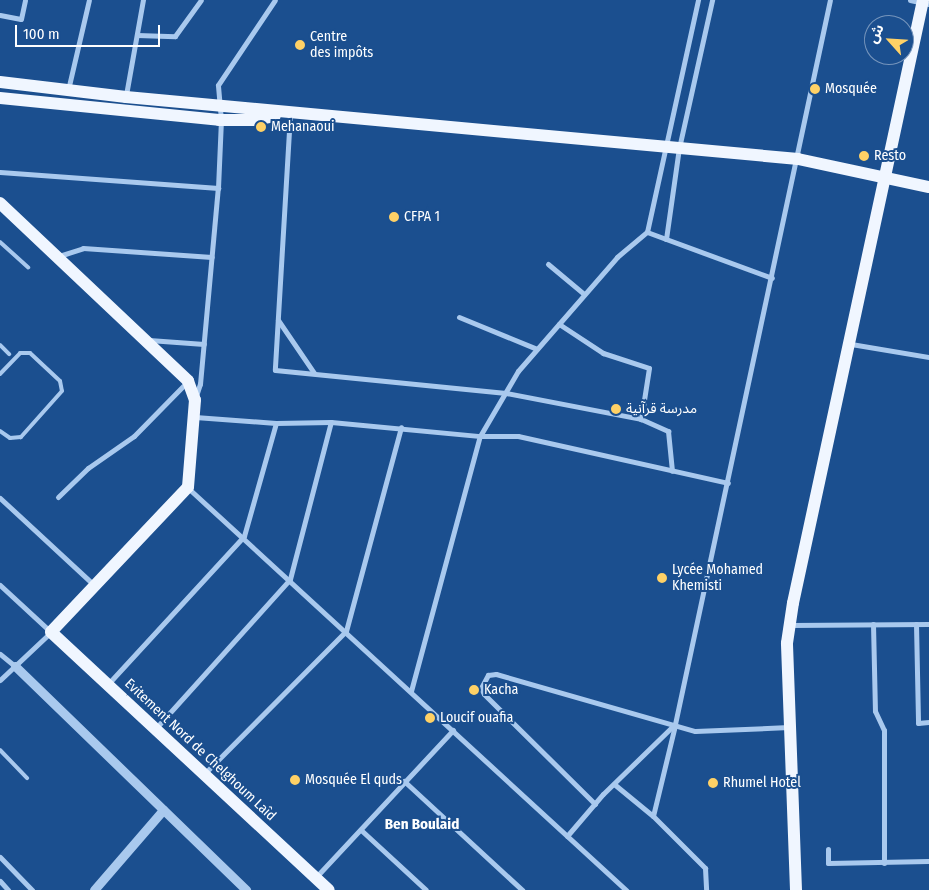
<!DOCTYPE html>
<html>
<head>
<meta charset="utf-8">
<style>
  body { margin:0 }
  #map { position:relative; width:929px; height:890px; overflow:hidden; background:#1b4f8f; font-family:"Fira Sans Condensed","Noto Sans Arabic",sans-serif }
  div>[style] { position:absolute }
  .service>* { height:4px; margin:-2px; padding:0 2px; transform-origin:2px; border-radius:2px; background:#a9c9ee }
  .minor>* { height:5px; margin:-2.5px; padding:0 2.5px; transform-origin:2.5px; border-radius:2.5px; background:#a9c9ee }
  .tertiary>* { height:9px; margin:-4.5px; padding:0 4.5px; transform-origin:4.5px; border-radius:4.5px; background:#a9c9ee }
  .primary>* { height:12px; margin:-6px; padding:0 6px; transform-origin:6px; border-radius:6px; background:#f0f6ff }
  .dots>* { width:14px; height:14px; translate:-50% -50%; box-sizing:border-box; border:2px solid #1b4f8f; border-radius:50% }
  span { translate:-50% -50%; white-space:nowrap; text-align:center; line-height:1.15; -webkit-text-stroke:4px #1b4f8f; paint-order:stroke }
  .poi-label { font-size:14px; color:#fff }
  .left { translate:0 -50%; text-align:left }
  .street-label { font-size:14px; color:#fff }
  .neighbourhood-label { font-size:15px; color:#fff; font-weight:700 }
  .north { position:absolute; left:864px; top:15px; width:50px; height:50px; box-sizing:border-box; background:#1b4f8f; border:1px solid #7695bc; border-radius:50%; rotate:296deg; font-size:14px; font-weight:700; line-height:20px; text-align:center; color:#fff }
  .north::after { content:''; display:block; margin:auto; width:18px; height:22px; background:#ffd166; clip-path:polygon(50% 0,100% 100%,50% 72%,0 100%) }
  .scale { position:absolute; left:15px; top:25px; width:145px; height:22px; box-sizing:border-box; border:2px solid #fff; border-top:0; padding-left:6px; font-size:15px; line-height:18px; white-space:nowrap; color:#fff; -webkit-text-stroke:4px #1b4f8f; paint-order:stroke }
</style>
</head>
<body>
<div id="map">
  <div class="service">
    <i style="left:0;top:242px;width:38px;rotate:42deg"></i>
    <i style="left:0;top:345px;width:13px;rotate:45deg"></i>
    <i style="left:0;top:374px;width:29px;rotate:-46deg"></i>
    <i style="left:20px;top:353px;width:10px"></i>
    <i style="left:30px;top:353px;width:41px;rotate:43deg"></i>
    <i style="left:60px;top:381px;width:10px;rotate:79deg"></i>
    <i style="left:62px;top:391px;width:62px;rotate:131.7deg"></i>
    <i style="left:21px;top:437px;width:11px;rotate:175deg"></i>
    <i style="left:10px;top:438px;width:12px;rotate:-145deg"></i>
    <i style="left:0;top:750px;width:39px;rotate:46deg"></i>
  </div>
  <div class="minor">
    <i style="left:910px;top:0;width:19px;rotate:12deg"></i>
    <i style="left:0;top:15px;width:21px;rotate:11deg"></i>
    <i style="left:21px;top:19px;width:19px;rotate:-78deg"></i>
    <i style="left:137px;top:35px;width:38px;rotate:2deg"></i>
    <i style="left:175px;top:36px;width:44px;rotate:-54.2deg"></i>
    <i style="left:68px;top:90px;width:92px;rotate:-76.9deg"></i>
    <i style="left:126px;top:95px;width:97px;rotate:-79.9deg"></i>
    <i style="left:290px;top:114px;width:256px;rotate:93.4deg"></i>
    <i style="left:275px;top:370px;width:232px;rotate:5.7deg"></i>
    <i style="left:506px;top:393px;width:137px;rotate:10.9deg"></i>
    <i style="left:641px;top:419px;width:30px;rotate:24deg"></i>
    <i style="left:668px;top:431px;width:40px;rotate:84.3deg"></i>
    <i style="left:0;top:172px;width:219px;rotate:4.2deg"></i>
    <i style="left:647px;top:232px;width:133px;rotate:20.2deg"></i>
    <i style="left:666px;top:239px;width:92px;rotate:-81.9deg"></i>
    <i style="left:679px;top:148px;width:152px;rotate:-77.4deg"></i>
    <i style="left:59px;top:256px;width:25px;rotate:-18deg"></i>
    <i style="left:83px;top:248px;width:129px;rotate:4deg"></i>
    <i style="left:548px;top:264px;width:47px;rotate:39.8deg"></i>
    <i style="left:459px;top:317px;width:84px;rotate:22.3deg"></i>
    <i style="left:278px;top:320px;width:64px;rotate:55.8deg"></i>
    <i style="left:559px;top:324px;width:53px;rotate:33.4deg"></i>
    <i style="left:603px;top:353px;width:48px;rotate:18.1deg"></i>
    <i style="left:649px;top:368px;width:52px;rotate:98.9deg"></i>
    <i style="left:149px;top:340px;width:55px;rotate:4.2deg"></i>
    <i style="left:851px;top:344px;width:79px;rotate:9.5deg"></i>
    <i style="left:196px;top:396px;width:13px;rotate:-72deg"></i>
    <i style="left:200px;top:384px;width:197px;rotate:-84.8deg"></i>
    <i style="left:218px;top:188px;width:68px;rotate:-87.5deg"></i>
    <i style="left:221px;top:120px;width:35px;rotate:-95deg"></i>
    <i style="left:218px;top:85px;width:102px;rotate:-56.2deg"></i>
    <i style="left:195px;top:417px;width:81px;rotate:4.2deg"></i>
    <i style="left:276px;top:423px;width:55px;rotate:-1deg"></i>
    <i style="left:331px;top:422px;width:150px;rotate:5.4deg"></i>
    <i style="left:480px;top:436px;width:38px"></i>
    <i style="left:518px;top:436px;width:215px;rotate:12.6deg"></i>
    <i style="left:188px;top:488px;width:595px;rotate:42.55deg"></i>
    <i style="left:58px;top:497px;width:42px;rotate:-44deg"></i>
    <i style="left:88px;top:468px;width:56px;rotate:-34.8deg"></i>
    <i style="left:134px;top:436px;width:77px;rotate:-45.5deg"></i>
    <i style="left:0;top:498px;width:129px;rotate:42.8deg"></i>
    <i style="left:0;top:585px;width:69px;rotate:42.7deg"></i>
    <i style="left:51px;top:632px;width:70px;rotate:136.7deg"></i>
    <i style="left:873px;top:624px;width:87px;rotate:88.7deg"></i>
    <i style="left:875px;top:711px;width:21px;rotate:65deg"></i>
    <i style="left:884px;top:730px;width:133px;rotate:90deg"></i>
    <i style="left:916px;top:624px;width:99px;rotate:88.8deg"></i>
    <i style="left:918px;top:723px;width:11px;rotate:-5deg"></i>
    <i style="left:790px;top:625px;width:139px;rotate:-0.4deg"></i>
    <i style="left:0;top:654px;width:19px;rotate:39deg"></i>
    <i style="left:108px;top:684px;width:201px;rotate:-47.4deg"></i>
    <i style="left:244px;top:536px;width:117px;rotate:-74.2deg"></i>
    <i style="left:411px;top:691px;width:264px;rotate:-74.9deg"></i>
    <i style="left:480px;top:436px;width:75px;rotate:-59.7deg"></i>
    <i style="left:518px;top:371px;width:151px;rotate:-49deg"></i>
    <i style="left:617px;top:257px;width:39px;rotate:-40deg"></i>
    <i style="left:647px;top:232px;width:238px;rotate:-77.6deg"></i>
    <i style="left:156px;top:728px;width:200px;rotate:-48deg"></i>
    <i style="left:290px;top:579px;width:162px;rotate:-75.4deg"></i>
    <i style="left:205px;top:773px;width:200px;rotate:-45.2deg"></i>
    <i style="left:346px;top:631px;width:211px;rotate:-74.9deg"></i>
    <i style="left:404px;top:781px;width:161px;rotate:42.7deg"></i>
    <i style="left:614px;top:784px;width:50px;rotate:39.4deg"></i>
    <i style="left:653px;top:816px;width:94px;rotate:-76.4deg"></i>
    <i style="left:595px;top:804px;width:156px;rotate:-135.3deg"></i>
    <i style="left:484px;top:694px;width:7px;rotate:-117deg"></i>
    <i style="left:481px;top:688px;width:15px;rotate:-62deg"></i>
    <i style="left:488px;top:675px;width:8px;rotate:-7deg"></i>
    <i style="left:496px;top:674px;width:207px;rotate:16deg"></i>
    <i style="left:695px;top:731px;width:94px;rotate:-2.4deg"></i>
    <i style="left:653px;top:816px;width:74px;rotate:45deg"></i>
    <i style="left:705px;top:868px;width:22px;rotate:87deg"></i>
    <i style="left:361px;top:830px;width:88px;rotate:42.7deg"></i>
    <i style="left:567px;top:836px;width:55px;rotate:-49.4deg"></i>
    <i style="left:603px;top:794px;width:100px;rotate:-44.2deg"></i>
    <i style="left:675px;top:724px;width:740px;rotate:-77.92deg"></i>
    <i style="left:828px;top:849px;width:14px;rotate:90deg"></i>
    <i style="left:828px;top:863px;width:101px;rotate:-1.1deg"></i>
    <i style="left:0;top:857px;width:46px;rotate:45.9deg"></i>
    <i style="left:316px;top:877px;width:201px;rotate:-47deg"></i>
    <i style="left:0;top:881px;width:12px;rotate:48deg"></i>
  </div>
  <div class="tertiary">
    <i style="left:15px;top:666px;width:322px;rotate:44.1deg"></i>
    <i style="left:94px;top:890px;width:106px;rotate:-49.2deg"></i>
  </div>
  <div class="primary">
    <i style="left:0;top:82px;width:127px;rotate:6.8deg"></i>
    <i style="left:126px;top:97px;width:675px;rotate:5.27deg"></i>
    <i style="left:798px;top:159px;width:134px;rotate:12.1deg"></i>
    <i style="left:0;top:98px;width:220px;rotate:5.7deg"></i>
    <i style="left:219px;top:120px;width:34px"></i>
    <i style="left:253px;top:120px;width:22px;rotate:-10deg"></i>
    <i style="left:0;top:203px;width:259px;rotate:43.4deg"></i>
    <i style="left:188px;top:381px;width:20px;rotate:70deg"></i>
    <i style="left:195px;top:400px;width:87px;rotate:94.6deg"></i>
    <i style="left:188px;top:487px;width:199px;rotate:133.4deg"></i>
    <i style="left:51px;top:632px;width:379px;rotate:42.9deg"></i>
    <i style="left:796px;top:890px;width:247px;rotate:-92.1deg"></i>
    <i style="left:787px;top:643px;width:40px;rotate:-81.5deg"></i>
    <i style="left:793px;top:603px;width:617px;rotate:-77.83deg"></i>
  </div>
  <div class="dots">
    <i style="left:300px;top:45px;background:#ffd166"></i>
    <i style="left:815px;top:89px;background:#ffd166"></i>
    <i style="left:261px;top:127px;background:#ffd166"></i>
    <i style="left:864px;top:156px;background:#ffd166"></i>
    <i style="left:394px;top:217px;background:#ffd166"></i>
    <i style="left:616px;top:409px;background:#ffd166"></i>
    <i style="left:662px;top:578px;background:#ffd166"></i>
    <i style="left:474px;top:690px;background:#ffd166"></i>
    <i style="left:430px;top:718px;background:#ffd166"></i>
    <i style="left:295px;top:780px;background:#ffd166"></i>
    <i style="left:713px;top:783px;background:#ffd166"></i>
  </div>
  <div class="poi-label">
    <span class="left" style="left:310px;top:45px">Centre<br>des impôts</span>
    <span class="left" style="left:825px;top:89px">Mosquée</span>
    <span class="left" style="left:271px;top:127px">Mehanaoui</span>
    <span class="left" style="left:874px;top:156px">Resto</span>
    <span class="left" style="left:404px;top:217px">CFPA 1</span>
    <span class="left" style="left:626px;top:409px">مدرسة قرآنية</span>
    <span class="left" style="left:672px;top:578px">Lycée Mohamed<br>Khemisti</span>
    <span class="left" style="left:484px;top:690px">Kacha</span>
    <span class="left" style="left:440px;top:718px">Loucif ouafia</span>
    <span class="left" style="left:305px;top:780px">Mosquée El quds</span>
    <span class="left" style="left:723px;top:783px">Rhumel Hotel</span>
  </div>
  <div class="street-label">
    <span style="left:200px;top:750px;rotate:43deg">Evitement Nord de Chelghoum Laîd</span>
  </div>
  <div class="neighbourhood-label">
    <span style="left:422px;top:825px">Ben Boulaid</span>
  </div>
  <div class="north">ش</div>
  <div class="scale">100 m</div>
</div>
</body>
</html>
